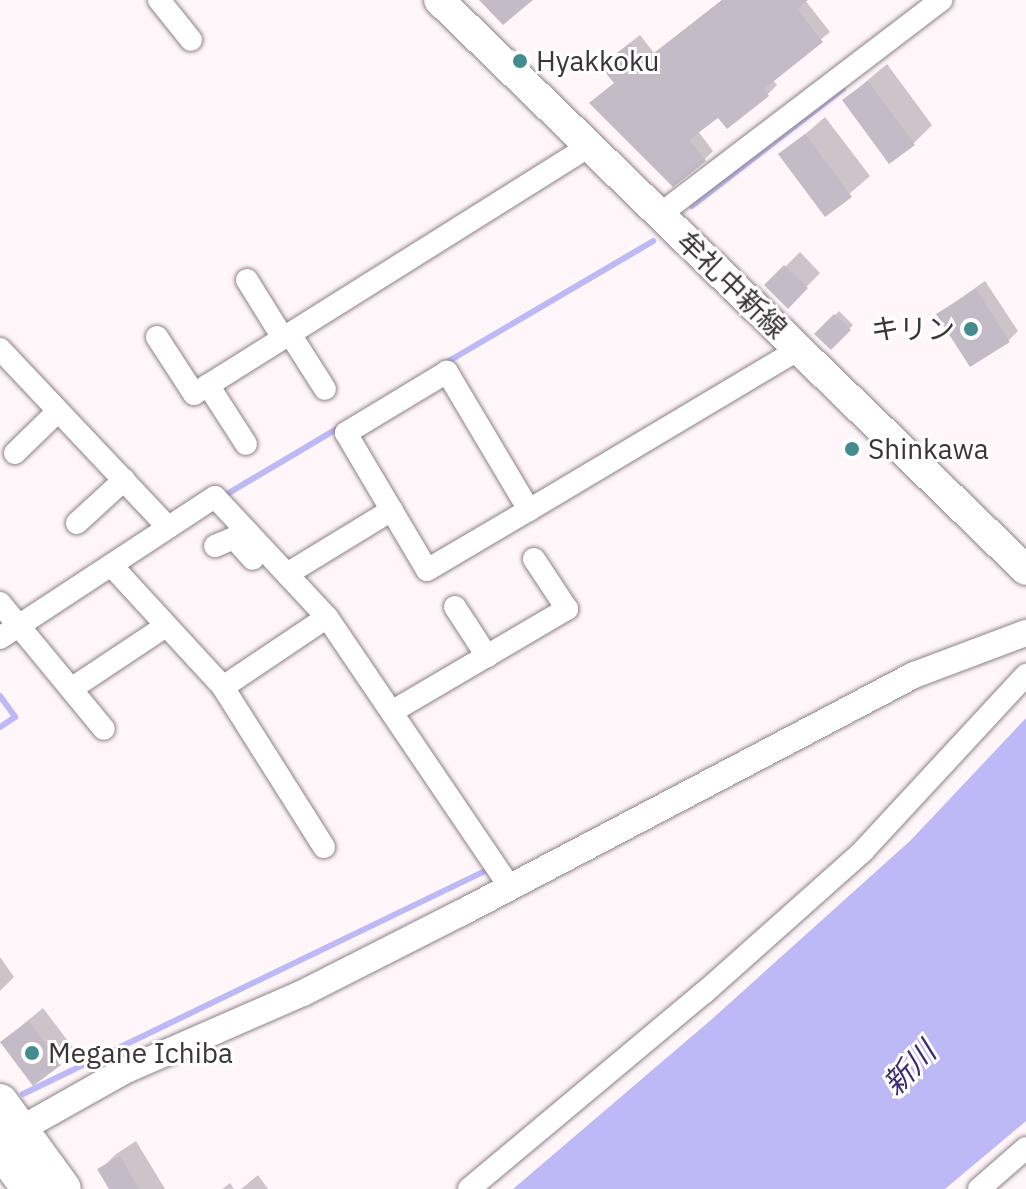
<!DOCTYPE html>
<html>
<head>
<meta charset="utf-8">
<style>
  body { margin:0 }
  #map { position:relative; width:1026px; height:1189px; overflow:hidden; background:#fff6fa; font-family:"IBM Plex Sans","Noto Sans JP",sans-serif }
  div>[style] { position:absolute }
  .water>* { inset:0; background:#bdb8f6 }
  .shadow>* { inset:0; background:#0003 }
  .stream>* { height:6px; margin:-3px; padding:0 3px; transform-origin:3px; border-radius:3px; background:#bdb8f6 }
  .building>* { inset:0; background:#c3bbc6 }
  .roads { filter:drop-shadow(0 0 2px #8e8187) drop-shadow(0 0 2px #8e8187) }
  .minor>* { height:22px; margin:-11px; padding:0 11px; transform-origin:11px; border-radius:11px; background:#fff }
  .tertiary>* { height:26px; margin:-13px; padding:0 13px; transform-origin:13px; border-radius:13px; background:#fff }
  .secondary>* { height:30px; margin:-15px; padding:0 15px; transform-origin:15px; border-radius:15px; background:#fff }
  .trunk>* { height:36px; margin:-18px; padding:0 18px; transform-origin:18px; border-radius:18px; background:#fff }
  .dots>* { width:22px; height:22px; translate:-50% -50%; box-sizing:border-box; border:4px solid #fff; border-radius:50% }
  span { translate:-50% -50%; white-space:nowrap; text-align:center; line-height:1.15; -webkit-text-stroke:6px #fff; paint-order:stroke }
  .poi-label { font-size:28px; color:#3b3537 }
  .left { translate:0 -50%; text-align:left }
  .right { translate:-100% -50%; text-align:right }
  .street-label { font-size:28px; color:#3b3537 }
  .water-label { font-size:30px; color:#3a2c72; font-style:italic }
</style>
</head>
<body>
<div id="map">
  <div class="water">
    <i style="clip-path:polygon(1026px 718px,1026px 1121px,945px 1189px,513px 1189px,712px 1019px,911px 840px)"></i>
  </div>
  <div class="shadow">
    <i style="clip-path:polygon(722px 0,805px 0,830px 32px,772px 79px,777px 85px,768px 94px,718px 115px,698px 131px,713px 151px,704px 160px,615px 82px,612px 57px,640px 35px,654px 53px)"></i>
    <i style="clip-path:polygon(887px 64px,932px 125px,913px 144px,844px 100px)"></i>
    <i style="clip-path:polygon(825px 117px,870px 176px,826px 214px,781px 155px)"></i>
    <i style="clip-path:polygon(800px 252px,820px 273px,788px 306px,767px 285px)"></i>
    <i style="clip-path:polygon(985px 281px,1018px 331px,1009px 340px,938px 314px)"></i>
    <i style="clip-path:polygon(839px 311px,853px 325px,831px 348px,817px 334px)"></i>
    <i style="clip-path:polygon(0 957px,14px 977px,0 991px)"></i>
    <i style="clip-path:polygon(43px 1008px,74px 1049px,33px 1083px,2px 1042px)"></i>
    <i style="clip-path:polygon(136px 1141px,165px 1189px,112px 1189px,100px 1170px,116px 1154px)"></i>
    <i style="clip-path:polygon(258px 1175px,268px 1189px,241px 1189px)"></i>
    <i style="clip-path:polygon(230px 1183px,234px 1189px,222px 1189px)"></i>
  </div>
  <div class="stream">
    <i style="left:692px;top:206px;width:191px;rotate:-37.8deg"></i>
    <i style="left:442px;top:365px;width:245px;rotate:-30.4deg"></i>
    <i style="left:222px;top:497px;width:137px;rotate:-30.7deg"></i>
    <i style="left:0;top:696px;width:26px;rotate:54deg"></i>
    <i style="left:15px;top:717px;width:18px;rotate:146deg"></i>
    <i style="left:23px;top:1094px;width:515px;rotate:-25.77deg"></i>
  </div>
  <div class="building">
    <i style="clip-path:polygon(479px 0,533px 0,503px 25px)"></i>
    <i style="clip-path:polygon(722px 0,808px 0,797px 9px,823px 42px,764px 89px,769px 96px,727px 129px,718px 118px,689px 140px,706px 161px,673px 187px,589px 103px,614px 83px,600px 66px,630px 43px,644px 61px)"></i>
    <i style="clip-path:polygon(868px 81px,915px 145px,889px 164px,842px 100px)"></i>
    <i style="clip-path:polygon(805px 134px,852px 197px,825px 217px,778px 154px)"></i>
    <i style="clip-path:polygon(784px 265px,808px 288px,788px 309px,764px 285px)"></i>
    <i style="clip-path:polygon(976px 289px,1010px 342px,970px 367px,936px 314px)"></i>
    <i style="clip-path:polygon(834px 314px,851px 330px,831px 350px,814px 334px)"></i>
    <i style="clip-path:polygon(28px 1021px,61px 1065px,33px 1086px,0 1042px)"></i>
    <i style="clip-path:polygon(120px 1156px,139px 1189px,109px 1189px,97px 1169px)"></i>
  </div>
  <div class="roads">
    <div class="minor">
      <i style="left:159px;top:0;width:51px;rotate:51.3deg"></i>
      <i style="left:659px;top:215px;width:355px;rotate:-37.3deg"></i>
      <i style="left:247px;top:280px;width:68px;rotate:58.2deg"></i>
      <i style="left:290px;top:334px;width:65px;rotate:57.5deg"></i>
      <i style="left:157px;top:337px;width:68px;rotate:57deg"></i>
      <i style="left:194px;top:394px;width:466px;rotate:-32.1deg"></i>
      <i style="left:0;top:349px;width:245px;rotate:46.7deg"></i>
      <i style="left:208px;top:385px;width:70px;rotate:57.2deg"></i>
      <i style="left:15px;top:453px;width:60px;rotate:-44.3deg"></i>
      <i style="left:529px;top:510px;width:161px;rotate:-120.7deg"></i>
      <i style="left:447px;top:372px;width:118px;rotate:148.9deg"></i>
      <i style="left:346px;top:433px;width:159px;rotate:59.4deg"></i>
      <i style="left:427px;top:570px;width:118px;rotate:-30.5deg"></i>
      <i style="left:529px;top:510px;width:314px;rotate:-30.8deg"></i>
      <i style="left:77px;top:523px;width:64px;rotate:-42.5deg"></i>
      <i style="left:215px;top:546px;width:21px;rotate:-23deg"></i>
      <i style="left:234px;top:538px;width:28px;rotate:48deg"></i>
      <i style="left:111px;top:565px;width:166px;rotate:47.4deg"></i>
      <i style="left:287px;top:574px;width:123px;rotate:-31.4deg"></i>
      <i style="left:0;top:603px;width:163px;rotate:50.5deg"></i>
      <i style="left:455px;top:607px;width:59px;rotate:56.9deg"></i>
      <i style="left:0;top:638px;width:257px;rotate:-33.3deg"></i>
      <i style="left:215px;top:497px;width:164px;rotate:47deg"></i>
      <i style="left:327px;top:617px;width:326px;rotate:55.9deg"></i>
      <i style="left:71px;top:689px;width:114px;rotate:-33.6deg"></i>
      <i style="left:393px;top:711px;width:202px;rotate:-30.4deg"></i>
      <i style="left:567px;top:609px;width:60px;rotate:-123.4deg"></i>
      <i style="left:324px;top:847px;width:189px;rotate:-122.3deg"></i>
      <i style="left:223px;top:687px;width:125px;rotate:-33.9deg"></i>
      <i style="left:469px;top:1189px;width:307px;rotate:-39.9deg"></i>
      <i style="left:705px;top:992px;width:212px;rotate:-41.7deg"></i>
      <i style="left:863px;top:851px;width:240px;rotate:-47.2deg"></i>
      <i style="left:979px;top:1189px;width:62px;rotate:-41.1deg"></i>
    </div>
    <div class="tertiary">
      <i style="left:21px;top:1129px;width:116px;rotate:-29.4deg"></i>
      <i style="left:122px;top:1072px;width:197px;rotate:-23.6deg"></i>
      <i style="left:303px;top:993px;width:175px;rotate:-26.9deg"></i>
      <i style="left:459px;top:914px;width:514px;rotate:-27.71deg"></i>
      <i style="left:914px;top:675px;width:120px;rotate:-20.6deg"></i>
    </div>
    <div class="secondary">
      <i style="left:439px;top:0;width:818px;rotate:44.16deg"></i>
    </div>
    <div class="trunk">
      <i style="left:0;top:1102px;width:107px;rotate:54.1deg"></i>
      <i style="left:0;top:1148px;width:51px;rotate:53.8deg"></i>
    </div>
  </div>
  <div class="dots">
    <i style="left:520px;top:61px;background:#448c8d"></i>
    <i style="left:971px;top:329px;background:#448c8d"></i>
    <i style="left:852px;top:449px;background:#448c8d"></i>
    <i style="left:32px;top:1053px;background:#448c8d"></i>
  </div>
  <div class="poi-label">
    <span class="left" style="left:536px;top:61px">Hyakkoku</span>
    <span class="right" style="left:955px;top:329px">キリン</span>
    <span class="left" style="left:868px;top:449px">Shinkawa</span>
    <span class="left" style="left:48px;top:1053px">Megane Ichiba</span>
  </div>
  <div class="street-label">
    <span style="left:732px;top:285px;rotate:44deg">牟礼中新線</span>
  </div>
  <div class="water-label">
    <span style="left:909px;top:1068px;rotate:-46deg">新川</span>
  </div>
</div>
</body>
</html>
